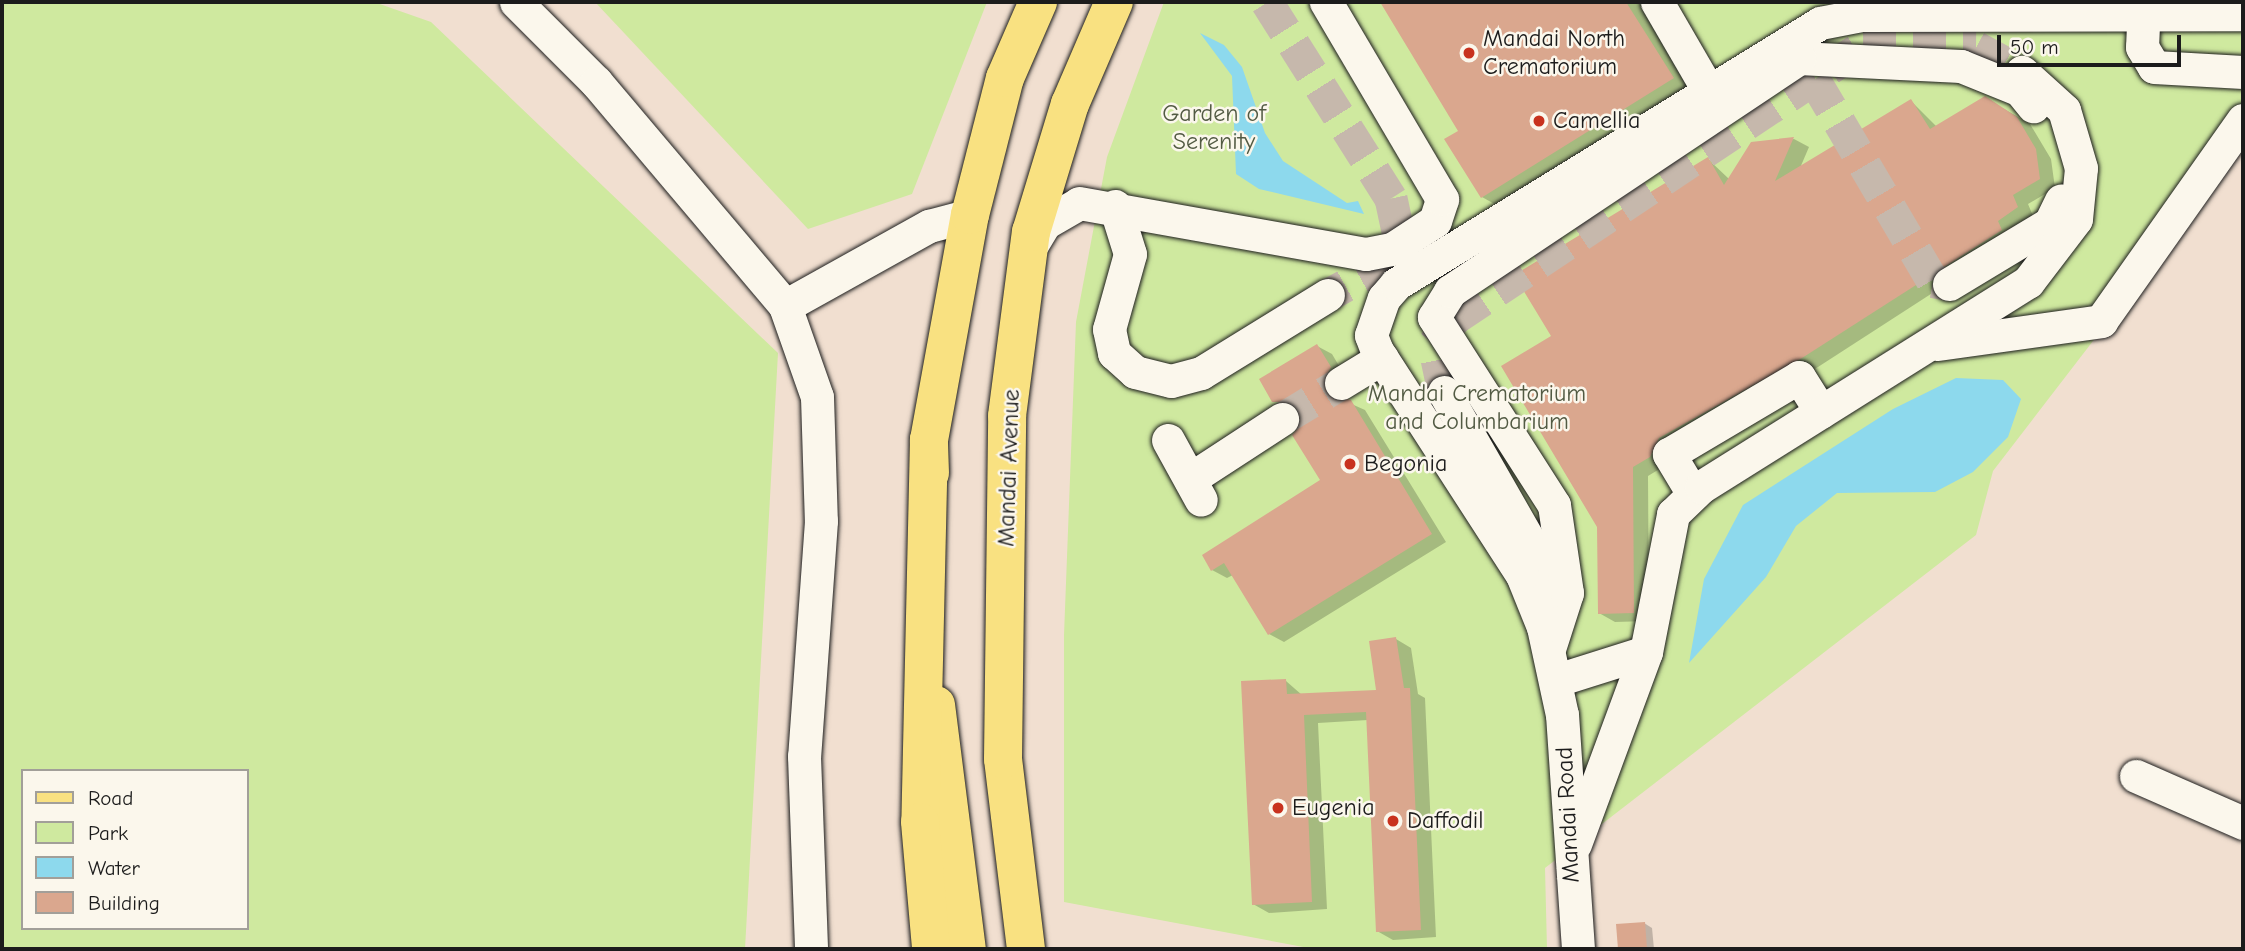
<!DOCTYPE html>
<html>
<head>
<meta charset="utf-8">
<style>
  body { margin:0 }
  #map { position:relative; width:2245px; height:951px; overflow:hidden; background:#f1dfd0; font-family:"Comic Neue",sans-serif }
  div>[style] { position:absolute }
  .green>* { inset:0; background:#cfe99f }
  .water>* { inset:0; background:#8dd9ed }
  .shadow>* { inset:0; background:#0003 }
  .building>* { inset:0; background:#daa78e }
  .minor-tunnel>* { height:33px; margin-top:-16.5px; transform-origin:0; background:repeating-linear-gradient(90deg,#c6b8ac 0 33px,transparent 0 50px) }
  .roads { filter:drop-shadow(0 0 2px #1c1c1c) drop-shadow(0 0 2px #1c1c1c) }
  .minor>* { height:33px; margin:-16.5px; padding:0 16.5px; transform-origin:16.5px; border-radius:16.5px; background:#fbf7ec }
  .major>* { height:38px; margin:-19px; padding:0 19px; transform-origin:19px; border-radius:19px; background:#f9e181 }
  .highway>* { height:38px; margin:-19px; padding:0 19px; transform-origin:19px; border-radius:19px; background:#f9e181 }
  .dots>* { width:19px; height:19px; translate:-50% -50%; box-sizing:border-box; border:4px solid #fbf7ec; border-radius:50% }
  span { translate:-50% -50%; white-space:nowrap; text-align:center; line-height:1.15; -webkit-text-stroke:5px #fbf7ec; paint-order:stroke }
  .poi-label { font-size:24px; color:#1c1c1c }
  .left { translate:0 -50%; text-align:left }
  .park-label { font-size:24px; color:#525a43 }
  .street-label { font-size:24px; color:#1c1c1c }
  .frame { position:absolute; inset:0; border:4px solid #1c1c1c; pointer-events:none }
  .legend { position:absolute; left:21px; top:769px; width:228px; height:161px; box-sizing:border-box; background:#fbf7ec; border:2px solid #a29f99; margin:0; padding:9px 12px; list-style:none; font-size:21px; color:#1c1c1c }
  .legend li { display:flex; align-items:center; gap:14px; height:35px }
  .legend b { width:35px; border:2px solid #a29f99 }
  .scale { position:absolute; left:1997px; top:35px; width:184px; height:32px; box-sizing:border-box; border:4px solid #1c1c1c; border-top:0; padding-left:9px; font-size:21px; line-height:24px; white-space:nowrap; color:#1c1c1c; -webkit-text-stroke:5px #fbf7ec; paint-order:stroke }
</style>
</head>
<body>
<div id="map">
  <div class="green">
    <i style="clip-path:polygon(evenodd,2px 2px,374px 2px,431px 22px,778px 353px,745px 949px,2px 949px,2px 2px,23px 771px,247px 771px,247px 928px,23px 928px,23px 771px)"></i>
    <i style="clip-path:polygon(595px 2px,987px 2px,912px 194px,808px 229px)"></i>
    <i style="clip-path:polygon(1164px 2px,2243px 2px,2243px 146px,1993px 471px,1976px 535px,1545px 868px,1547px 949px,1314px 949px,1064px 902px,1064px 635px,1076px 322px,1107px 157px)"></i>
  </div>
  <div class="water">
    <i style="clip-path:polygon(1200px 33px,1224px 45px,1242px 67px,1265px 133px,1283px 161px,1347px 203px,1358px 201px,1364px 214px,1259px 189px,1236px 174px,1232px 76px)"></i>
    <i style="clip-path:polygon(1956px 378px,2003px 380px,2021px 399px,2008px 437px,1973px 472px,1935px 492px,1837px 493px,1796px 526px,1766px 577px,1689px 663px,1704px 579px,1743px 505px,1893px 409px)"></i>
  </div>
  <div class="shadow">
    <i style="clip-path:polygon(1382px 2px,1640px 2px,1688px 87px,1498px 206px,1482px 197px,1460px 131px)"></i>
    <i style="clip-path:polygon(1985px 98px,2030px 124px,2051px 159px,2055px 188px,2028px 204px,2033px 216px,2016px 239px,1818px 367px,1675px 446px,1666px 465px,1648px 476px,1649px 621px,1615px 622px,1599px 613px,1599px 527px,1553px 336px,1708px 159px,1729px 179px,1752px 144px,1794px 139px,1809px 147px,1800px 168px,1911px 101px,1937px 127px)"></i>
    <i style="clip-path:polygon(1317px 346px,1332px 354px,1345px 376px,1338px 398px,1365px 410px,1446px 542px,1284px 642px,1269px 634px,1233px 575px,1227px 578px,1212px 570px,1322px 481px,1300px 409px,1274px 401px)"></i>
    <i style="clip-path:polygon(1396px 639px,1411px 648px,1418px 694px,1425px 698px,1436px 937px,1393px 940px,1377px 931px,1368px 720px,1318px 723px,1327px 909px,1269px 913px,1253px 904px,1286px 681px,1302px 695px,1378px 691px)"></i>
    <i style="clip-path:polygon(1644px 923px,1652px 928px,1654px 949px,1619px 949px,1617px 926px)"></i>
  </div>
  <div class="building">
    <i style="clip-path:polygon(1380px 2px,1626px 2px,1674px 78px,1481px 198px,1444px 139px,1458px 131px)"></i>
    <i style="clip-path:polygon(1985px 96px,2017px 117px,2036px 149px,2040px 179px,2013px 195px,2018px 207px,1998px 221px,2002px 230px,1802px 358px,1659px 438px,1650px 457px,1633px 467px,1634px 613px,1598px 614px,1597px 527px,1501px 366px,1551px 336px,1514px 275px,1708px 157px,1724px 185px,1751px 142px,1794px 137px,1775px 181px,1911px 99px,1930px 129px)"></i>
    <i style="clip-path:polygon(1317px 344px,1331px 367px,1322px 383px,1325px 394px,1351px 400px,1432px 534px,1268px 635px,1224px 563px,1211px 571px,1202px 555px,1320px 480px,1292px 435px,1299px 427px,1298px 409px,1290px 402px,1272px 402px,1259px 379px)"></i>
    <i style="clip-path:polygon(1396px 637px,1404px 688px,1410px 688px,1421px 930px,1376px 932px,1366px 712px,1304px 715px,1312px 902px,1252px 905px,1241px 681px,1286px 679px,1287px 694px,1376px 690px,1369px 641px)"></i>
    <i style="clip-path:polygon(1645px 922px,1647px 949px,1618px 949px,1616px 924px)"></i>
  </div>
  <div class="minor-tunnel">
    <i style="left:1267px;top:2px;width:232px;rotate:57.7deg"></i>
    <i style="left:1391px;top:198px;width:38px;rotate:78deg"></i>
    <i style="left:1399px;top:235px;width:28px;rotate:111deg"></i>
    <i style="left:1389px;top:261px;width:70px;rotate:150.9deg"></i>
    <i style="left:1814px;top:79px;width:234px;rotate:59.5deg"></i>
    <i style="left:1933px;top:281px;width:16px;rotate:11deg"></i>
    <i style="left:1444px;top:392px;width:49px;rotate:-101.8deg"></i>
    <i style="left:1434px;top:344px;width:33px;rotate:-51deg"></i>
    <i style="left:1455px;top:318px;width:490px;rotate:-33.7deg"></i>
    <i style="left:1863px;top:46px;width:113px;rotate:0.5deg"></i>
    <i style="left:1976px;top:47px;width:52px;rotate:28.5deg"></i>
    <i style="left:1282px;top:419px;width:69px;rotate:-31.4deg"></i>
  </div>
  <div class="roads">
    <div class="minor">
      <i style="left:516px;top:2px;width:113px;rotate:45deg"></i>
      <i style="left:596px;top:82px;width:293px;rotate:49.8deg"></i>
      <i style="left:785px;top:306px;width:96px;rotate:70.6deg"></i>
      <i style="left:817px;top:397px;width:124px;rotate:88.2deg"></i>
      <i style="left:821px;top:521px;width:236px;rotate:94.1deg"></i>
      <i style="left:804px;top:756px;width:193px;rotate:87.9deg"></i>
      <i style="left:1657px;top:2px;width:102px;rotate:59.9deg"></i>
      <i style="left:2144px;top:2px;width:45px;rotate:92.5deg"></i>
      <i style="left:2142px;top:47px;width:23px;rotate:59deg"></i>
      <i style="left:2154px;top:67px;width:89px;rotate:3.2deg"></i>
      <i style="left:1778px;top:57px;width:183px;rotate:2.8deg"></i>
      <i style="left:1961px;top:66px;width:64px;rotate:22.1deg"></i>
      <i style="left:2020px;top:90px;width:21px;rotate:51deg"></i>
      <i style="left:1115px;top:206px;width:50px;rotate:72.6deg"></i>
      <i style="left:1130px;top:254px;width:78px;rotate:105.6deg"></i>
      <i style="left:1109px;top:329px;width:25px;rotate:78deg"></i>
      <i style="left:1114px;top:353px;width:28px;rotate:42deg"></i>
      <i style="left:1135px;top:372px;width:37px;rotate:14deg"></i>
      <i style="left:1171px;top:381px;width:31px;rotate:-15deg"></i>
      <i style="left:1201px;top:373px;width:149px;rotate:-31.6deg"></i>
      <i style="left:1028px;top:251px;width:33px;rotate:-59deg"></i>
      <i style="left:1045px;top:223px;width:39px;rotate:-30deg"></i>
      <i style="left:1079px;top:203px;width:291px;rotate:10.1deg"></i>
      <i style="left:1366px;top:254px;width:26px;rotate:-11deg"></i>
      <i style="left:1392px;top:249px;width:51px;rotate:-33.1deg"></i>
      <i style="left:1435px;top:221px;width:23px;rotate:-72deg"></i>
      <i style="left:1442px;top:199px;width:229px;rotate:-120.5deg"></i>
      <i style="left:1949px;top:284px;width:118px;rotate:-31.1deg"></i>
      <i style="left:2050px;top:223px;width:25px;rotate:-64deg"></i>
      <i style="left:785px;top:306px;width:165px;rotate:-29.1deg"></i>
      <i style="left:929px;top:226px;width:42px;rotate:-15deg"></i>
      <i style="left:1938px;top:344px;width:165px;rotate:-8deg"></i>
      <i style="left:2101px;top:321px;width:246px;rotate:-54.8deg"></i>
      <i style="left:1341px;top:383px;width:48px;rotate:-31.4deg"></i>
      <i style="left:1444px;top:392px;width:199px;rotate:60.2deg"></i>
      <i style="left:1543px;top:565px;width:34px;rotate:76deg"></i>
      <i style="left:1168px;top:440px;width:68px;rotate:61.2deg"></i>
      <i style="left:1190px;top:479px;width:110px;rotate:-33.1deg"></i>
      <i style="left:1693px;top:494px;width:47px;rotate:-121deg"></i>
      <i style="left:1669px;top:454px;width:151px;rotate:-30.6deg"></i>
      <i style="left:1799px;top:377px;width:41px;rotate:57.8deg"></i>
      <i style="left:1549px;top:649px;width:59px;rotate:-72.2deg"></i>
      <i style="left:1567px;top:593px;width:89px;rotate:-98.4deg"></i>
      <i style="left:1554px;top:505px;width:223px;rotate:-122.6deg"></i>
      <i style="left:1434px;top:317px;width:31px;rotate:-58deg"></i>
      <i style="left:1450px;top:291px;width:420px;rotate:-33.7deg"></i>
      <i style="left:1557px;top:680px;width:93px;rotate:-17.5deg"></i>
      <i style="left:2136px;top:776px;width:117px;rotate:23.7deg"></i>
      <i style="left:1575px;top:844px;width:205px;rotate:-69.7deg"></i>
      <i style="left:1646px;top:652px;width:141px;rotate:-78.9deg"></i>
      <i style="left:1673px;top:514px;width:39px;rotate:-44deg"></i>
      <i style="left:1701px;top:487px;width:386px;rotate:-32.1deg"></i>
      <i style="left:2028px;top:282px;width:79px;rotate:-52.7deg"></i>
      <i style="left:2076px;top:219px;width:51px;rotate:-84.4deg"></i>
      <i style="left:2081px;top:168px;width:60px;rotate:-106.3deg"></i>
      <i style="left:2064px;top:110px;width:57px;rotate:-137.9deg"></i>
      <i style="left:1578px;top:949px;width:235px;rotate:-93.9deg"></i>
      <i style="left:1562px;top:715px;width:90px;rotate:-102.2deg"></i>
      <i style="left:1543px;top:627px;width:56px;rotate:-112deg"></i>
      <i style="left:1522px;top:575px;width:267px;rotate:-122.9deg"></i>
      <i style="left:1377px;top:351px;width:17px;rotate:-111deg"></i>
      <i style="left:1371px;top:335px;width:39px;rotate:-71deg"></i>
      <i style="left:1384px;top:298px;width:18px;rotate:-49deg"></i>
      <i style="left:1396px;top:284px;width:498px;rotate:-31.6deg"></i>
      <i style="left:1820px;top:23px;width:42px;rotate:-11deg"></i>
      <i style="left:1861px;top:15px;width:382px;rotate:-0.1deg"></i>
    </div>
    <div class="major">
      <i style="left:930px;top:473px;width:33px;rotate:-92deg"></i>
      <i style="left:929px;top:440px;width:229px;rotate:-79.7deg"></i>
      <i style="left:970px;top:215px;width:141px;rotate:-75.7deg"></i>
      <i style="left:1005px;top:78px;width:83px;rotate:-66.5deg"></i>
      <i style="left:936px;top:705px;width:246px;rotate:82.8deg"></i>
      <i style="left:1026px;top:949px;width:191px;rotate:-96.9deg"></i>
      <i style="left:1003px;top:759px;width:343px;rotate:-89.3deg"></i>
      <i style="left:1007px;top:416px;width:186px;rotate:-82.6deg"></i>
      <i style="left:1031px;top:232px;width:134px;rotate:-73.1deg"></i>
      <i style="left:1070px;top:104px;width:111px;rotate:-66.7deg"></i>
    </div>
    <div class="highway">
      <i style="left:929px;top:440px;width:382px;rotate:91.3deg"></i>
      <i style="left:920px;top:822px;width:127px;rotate:85deg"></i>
    </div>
  </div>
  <div class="dots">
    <i style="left:1469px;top:53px;background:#c8321e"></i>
    <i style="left:1539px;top:121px;background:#c8321e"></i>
    <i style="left:1350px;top:464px;background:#c8321e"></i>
    <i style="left:1278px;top:808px;background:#c8321e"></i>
    <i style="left:1393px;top:821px;background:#c8321e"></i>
  </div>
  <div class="poi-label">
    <span class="left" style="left:1483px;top:53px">Mandai North<br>Crematorium</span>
    <span class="left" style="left:1553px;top:121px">Camellia</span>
    <span class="left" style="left:1364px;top:464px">Begonia</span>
    <span class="left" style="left:1292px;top:808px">Eugenia</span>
    <span class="left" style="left:1407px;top:821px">Daffodil</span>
  </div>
  <div class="park-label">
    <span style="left:1214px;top:128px">Garden of<br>Serenity</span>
    <span style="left:1477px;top:408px">Mandai Crematorium<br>and Columbarium</span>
  </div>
  <div class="street-label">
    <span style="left:1009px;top:468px;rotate:-88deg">Mandai Avenue</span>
    <span style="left:1568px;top:815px;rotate:-93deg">Mandai Road</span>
  </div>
  <div class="frame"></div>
  <ul class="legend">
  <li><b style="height:9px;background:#f9e181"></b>Road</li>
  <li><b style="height:19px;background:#cfe99f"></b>Park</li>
  <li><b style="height:19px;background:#8dd9ed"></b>Water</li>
  <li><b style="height:19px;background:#daa78e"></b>Building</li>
  </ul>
  <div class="scale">50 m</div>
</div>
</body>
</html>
